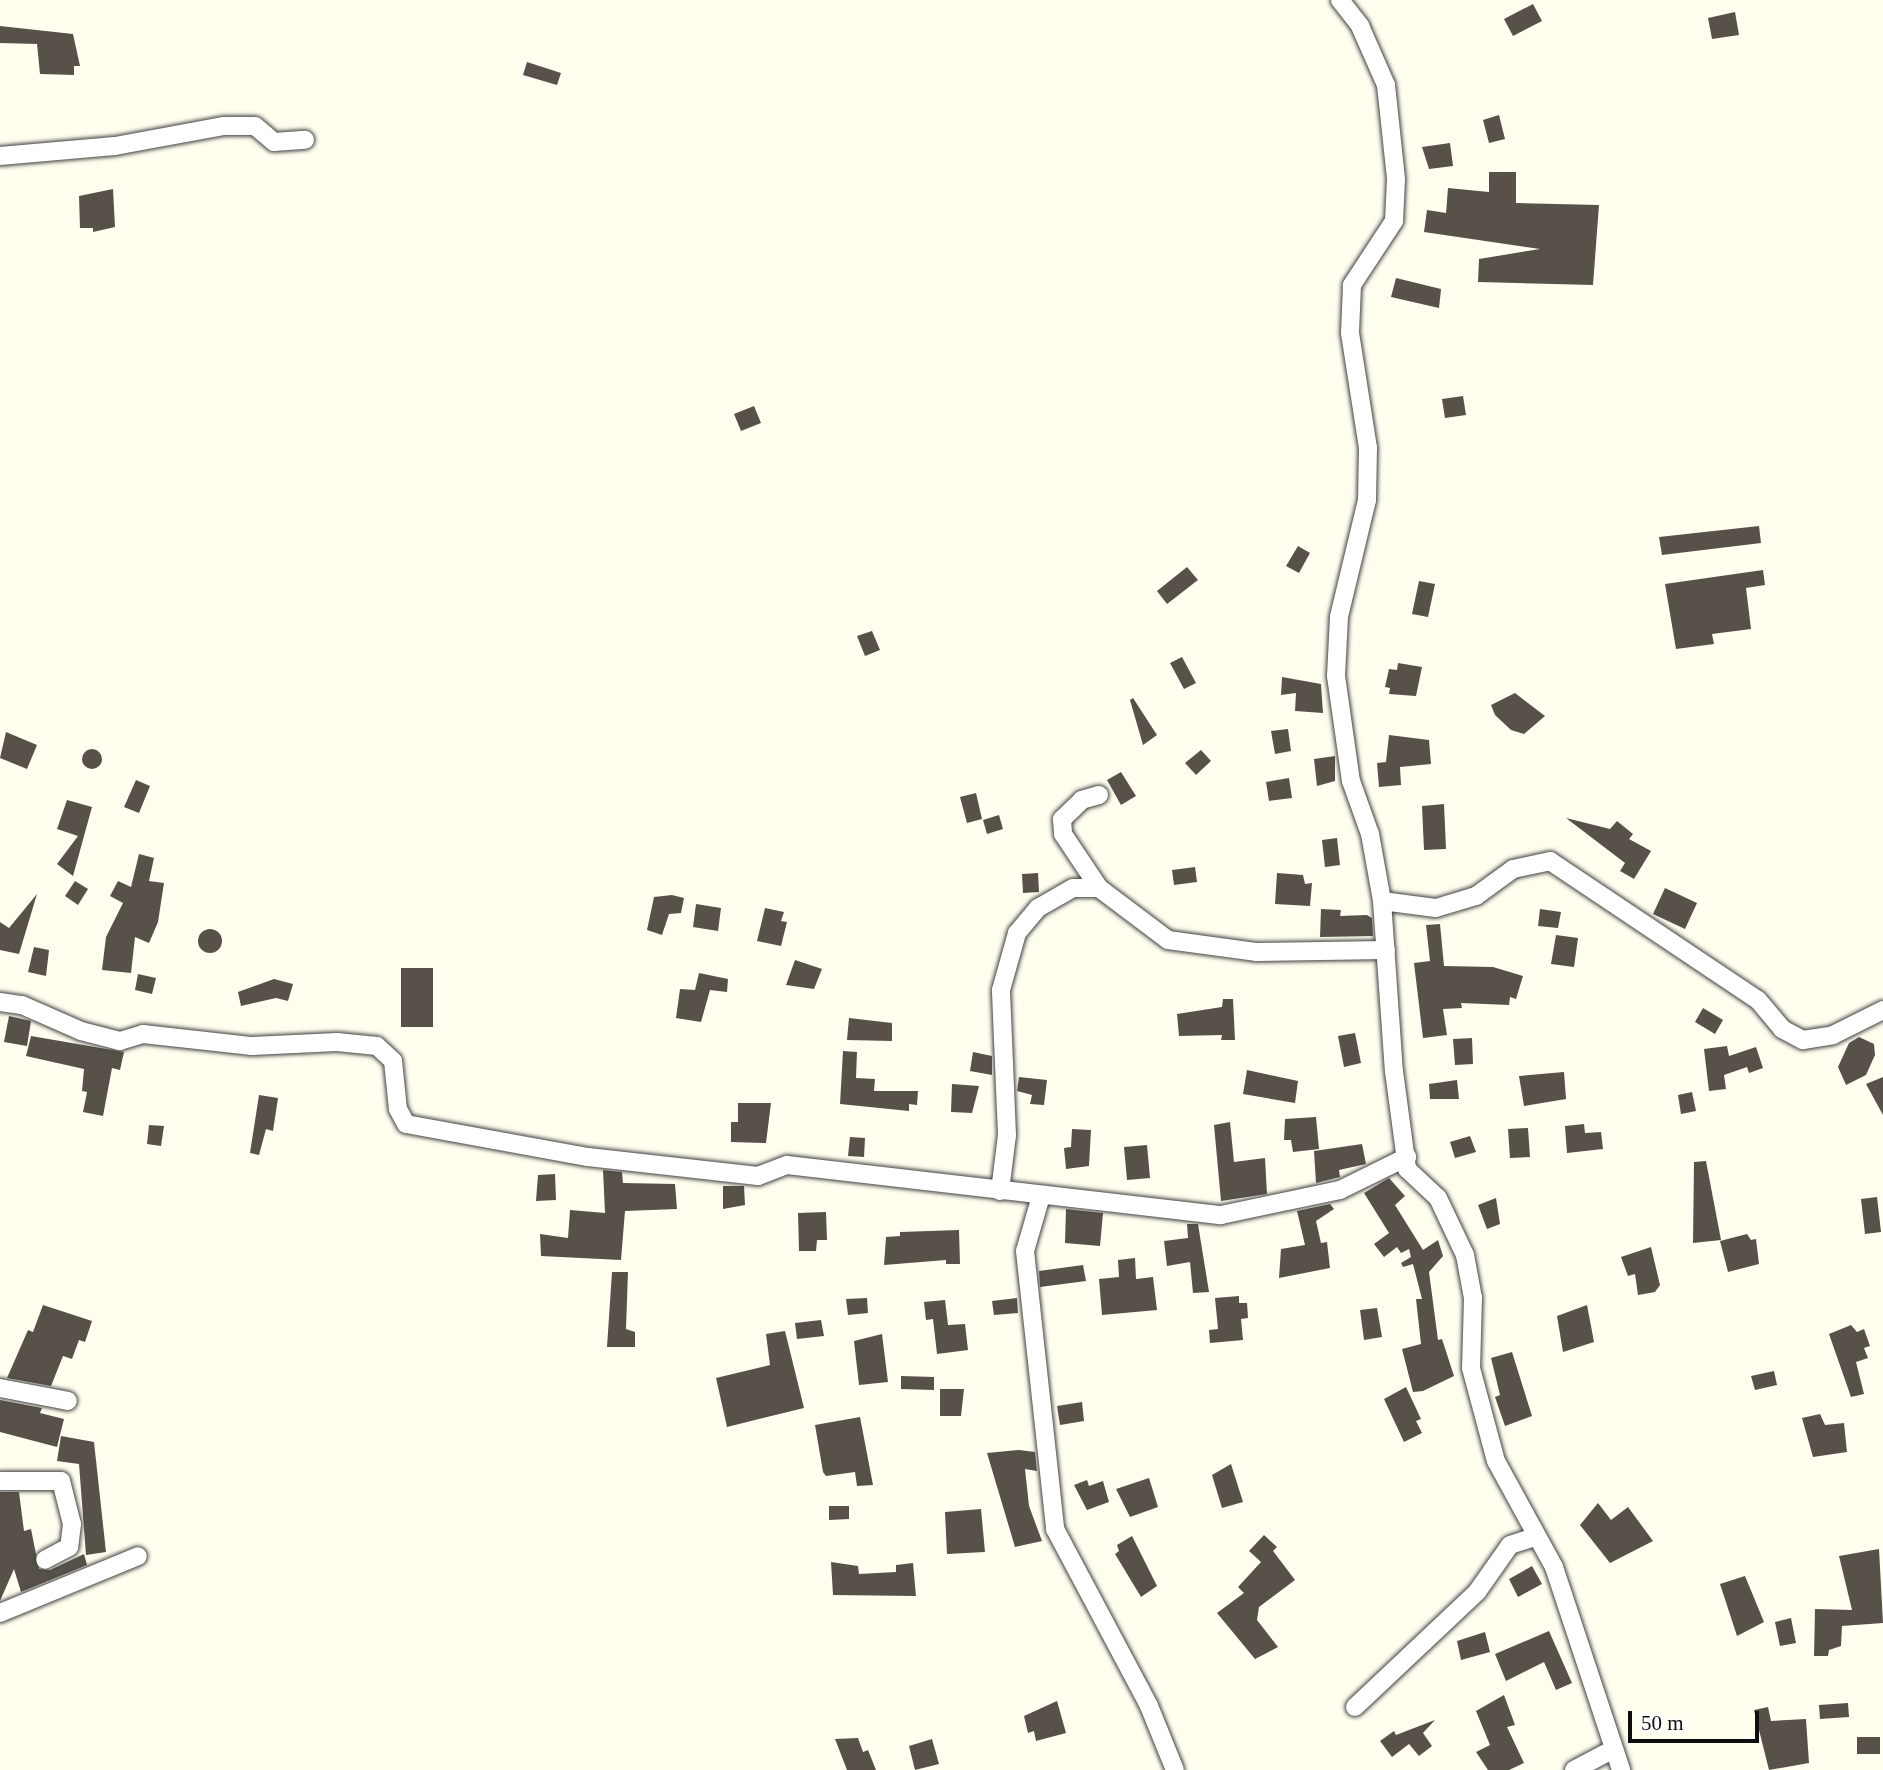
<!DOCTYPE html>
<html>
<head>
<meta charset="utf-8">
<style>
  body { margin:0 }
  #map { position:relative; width:1883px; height:1770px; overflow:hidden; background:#fffeef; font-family:"Times New Roman",serif }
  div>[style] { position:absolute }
  .building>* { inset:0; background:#57514a }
  .round { border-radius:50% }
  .roads { filter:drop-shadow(0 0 2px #414141) drop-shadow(0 0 2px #414141) }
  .minor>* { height:18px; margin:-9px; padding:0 9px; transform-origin:9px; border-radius:9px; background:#fff }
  span { translate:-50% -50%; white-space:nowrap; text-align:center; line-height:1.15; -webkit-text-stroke:7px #fff; paint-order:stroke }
  .scale { position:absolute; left:1628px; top:1711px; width:131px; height:32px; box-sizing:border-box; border:4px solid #0e0e0e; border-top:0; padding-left:9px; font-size:21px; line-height:24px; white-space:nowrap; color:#0e0e0e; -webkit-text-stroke:5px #fff; paint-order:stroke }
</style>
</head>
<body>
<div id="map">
  <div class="building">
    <i style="clip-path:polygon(1533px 4px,1542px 21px,1513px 36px,1504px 19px)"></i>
    <i style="clip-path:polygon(1735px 12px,1739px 35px,1712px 39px,1708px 18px)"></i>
    <i style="clip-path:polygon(0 26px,73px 34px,80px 66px,74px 66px,74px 75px,40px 74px,37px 44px,0 43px)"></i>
    <i style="clip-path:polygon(527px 62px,561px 73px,557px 85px,523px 75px)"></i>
    <i style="clip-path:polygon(1499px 115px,1505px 139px,1489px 143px,1483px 120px)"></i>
    <i style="clip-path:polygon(1450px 143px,1453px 166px,1429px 169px,1422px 147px)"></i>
    <i style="clip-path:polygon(1489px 172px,1516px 172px,1516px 203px,1599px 205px,1593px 285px,1478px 282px,1479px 259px,1540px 249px,1424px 232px,1427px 210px,1446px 213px,1448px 188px,1489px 192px)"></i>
    <i style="clip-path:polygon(113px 189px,115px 227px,93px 232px,93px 228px,80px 228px,79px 196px)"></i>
    <i style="clip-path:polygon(1396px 278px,1441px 289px,1439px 308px,1391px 297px)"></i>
    <i style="clip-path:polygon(1463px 396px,1466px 415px,1445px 418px,1442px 399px)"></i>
    <i style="clip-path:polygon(754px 406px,761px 423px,741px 431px,734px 414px)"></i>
    <i style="clip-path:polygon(1759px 526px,1761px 543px,1662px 555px,1659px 537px)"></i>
    <i style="clip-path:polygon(1298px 546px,1310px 553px,1299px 573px,1286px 566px)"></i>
    <i style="clip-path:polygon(1187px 567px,1198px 580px,1167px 604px,1157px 591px)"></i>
    <i style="clip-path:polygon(1763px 570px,1765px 585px,1746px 588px,1751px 629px,1712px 634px,1714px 644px,1676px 649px,1665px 584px)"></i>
    <i style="clip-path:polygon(1419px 581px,1435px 584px,1428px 617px,1412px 614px)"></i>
    <i style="clip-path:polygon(872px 631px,880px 650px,865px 656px,857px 636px)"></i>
    <i style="clip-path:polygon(1182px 657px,1196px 683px,1184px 689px,1170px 663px)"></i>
    <i style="clip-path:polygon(1398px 663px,1422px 667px,1416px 696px,1389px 694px,1390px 688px,1385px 687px,1389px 669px,1397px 670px)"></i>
    <i style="clip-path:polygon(1282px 677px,1321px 684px,1323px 713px,1295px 711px,1296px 693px,1281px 695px)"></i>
    <i style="clip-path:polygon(1515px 693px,1545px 716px,1524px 734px,1511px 730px,1495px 715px,1491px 705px)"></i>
    <i style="clip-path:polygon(1133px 698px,1157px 735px,1143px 745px,1130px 700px)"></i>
    <i style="clip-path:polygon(1288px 729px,1291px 751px,1275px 754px,1271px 731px)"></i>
    <i style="clip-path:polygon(6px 732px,37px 745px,27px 769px,0 758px)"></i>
    <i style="clip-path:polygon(1389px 735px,1429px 740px,1431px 764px,1400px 767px,1401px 785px,1379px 787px,1377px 763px,1386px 762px)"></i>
    <i class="round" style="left:82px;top:749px;width:20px;height:20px"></i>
    <i style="clip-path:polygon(1201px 750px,1211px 761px,1196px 775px,1185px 763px)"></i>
    <i style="clip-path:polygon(1335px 756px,1335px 781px,1317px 786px,1314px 759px)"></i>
    <i style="clip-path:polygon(1121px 772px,1136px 796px,1121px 805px,1107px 780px)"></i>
    <i style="clip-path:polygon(1289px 778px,1292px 798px,1269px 801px,1266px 782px)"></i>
    <i style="clip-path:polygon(136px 780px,150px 786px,139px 813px,124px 807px)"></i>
    <i style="clip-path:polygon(976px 793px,982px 819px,967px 823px,960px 797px)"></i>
    <i style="clip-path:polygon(67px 800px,92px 807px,73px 876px,57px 864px,78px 836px,57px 829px)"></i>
    <i style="clip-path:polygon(1444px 804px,1446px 849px,1424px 850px,1422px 806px)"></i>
    <i style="clip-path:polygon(999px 815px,1003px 829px,987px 834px,983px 820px)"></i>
    <i style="clip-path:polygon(1566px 818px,1610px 829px,1617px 821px,1633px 834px,1629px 839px,1651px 851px,1634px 879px,1620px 871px,1625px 863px)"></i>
    <i style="clip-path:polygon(1337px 838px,1340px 865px,1325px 867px,1322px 840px)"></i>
    <i style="clip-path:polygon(139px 854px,154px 858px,149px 881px,164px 883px,158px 922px,149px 943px,135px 937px,131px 973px,102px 970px,106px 937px,123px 903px,110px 896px,118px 881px,131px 887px)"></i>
    <i style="clip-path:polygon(1195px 867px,1197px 882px,1174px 885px,1172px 870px)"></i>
    <i style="clip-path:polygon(1038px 873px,1039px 892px,1023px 893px,1022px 874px)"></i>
    <i style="clip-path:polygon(1277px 873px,1303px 875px,1305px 884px,1312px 883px,1310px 906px,1275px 904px)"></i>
    <i style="clip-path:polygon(75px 881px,88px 889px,78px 905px,65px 896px)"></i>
    <i style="clip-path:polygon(1665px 888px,1697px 903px,1685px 929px,1653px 914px)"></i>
    <i style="clip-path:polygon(37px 894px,19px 954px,0 950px,0 922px,9px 928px)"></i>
    <i style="clip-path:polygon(672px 895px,684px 898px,681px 913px,669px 914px,662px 935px,647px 930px,654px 897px)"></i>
    <i style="clip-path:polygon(696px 904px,721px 908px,718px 931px,693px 927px)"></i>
    <i style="clip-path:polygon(765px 908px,784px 912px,781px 921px,787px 922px,781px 946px,757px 941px)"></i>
    <i style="clip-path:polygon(1321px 909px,1341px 910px,1340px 916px,1367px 915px,1372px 918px,1373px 936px,1320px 937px)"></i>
    <i style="clip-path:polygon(1540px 909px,1561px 912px,1558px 928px,1538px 926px)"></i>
    <i style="clip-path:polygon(1440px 924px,1444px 966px,1493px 967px,1523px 976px,1516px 999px,1510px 997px,1509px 1005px,1461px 1003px,1462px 1008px,1443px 1009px,1447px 1035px,1423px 1038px,1414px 963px,1430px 961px,1426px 925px)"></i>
    <i class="round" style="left:198px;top:929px;width:24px;height:24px"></i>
    <i style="clip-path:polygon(1556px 935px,1578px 938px,1574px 967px,1551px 964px)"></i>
    <i style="clip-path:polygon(34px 947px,49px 950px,46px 976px,28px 972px)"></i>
    <i style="clip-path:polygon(795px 960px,822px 969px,814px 989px,786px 985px)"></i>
    <i style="clip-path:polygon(401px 968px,433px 968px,433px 1027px,401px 1027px)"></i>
    <i style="clip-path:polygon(699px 973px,728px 979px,727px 992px,710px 990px,701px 1022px,676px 1018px,680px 989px,695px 990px)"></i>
    <i style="clip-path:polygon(138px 974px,156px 978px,152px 994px,135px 990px)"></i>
    <i style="clip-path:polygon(274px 979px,293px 984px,288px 1001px,276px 998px,241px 1006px,238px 992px)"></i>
    <i style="clip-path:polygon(1223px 999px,1233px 999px,1235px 1040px,1221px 1040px,1222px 1035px,1179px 1036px,1177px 1014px,1222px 1007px)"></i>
    <i style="clip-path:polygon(1703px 1008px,1723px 1020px,1715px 1034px,1695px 1022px)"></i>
    <i style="clip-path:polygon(9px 1016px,31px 1021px,27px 1046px,4px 1042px)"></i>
    <i style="clip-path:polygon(849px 1018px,892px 1023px,892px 1041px,847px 1040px)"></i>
    <i style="clip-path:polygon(1355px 1033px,1361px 1063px,1344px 1067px,1338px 1036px)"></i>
    <i style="clip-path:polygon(31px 1036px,124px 1052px,120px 1070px,112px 1068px,103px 1116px,83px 1112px,87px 1092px,82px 1091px,84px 1069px,26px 1056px)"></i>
    <i style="clip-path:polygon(1859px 1037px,1874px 1044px,1875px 1055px,1866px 1075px,1846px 1085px,1838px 1067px,1849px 1043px)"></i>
    <i style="clip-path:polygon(1472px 1038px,1473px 1064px,1455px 1065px,1453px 1039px)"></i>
    <i style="clip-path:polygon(1727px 1046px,1729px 1056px,1756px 1047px,1763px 1068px,1749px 1073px,1747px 1067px,1724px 1075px,1726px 1089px,1709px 1091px,1704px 1049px)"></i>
    <i style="clip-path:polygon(843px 1051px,857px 1052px,856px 1078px,875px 1079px,874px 1091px,918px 1091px,917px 1105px,909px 1104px,909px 1111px,840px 1104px)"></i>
    <i style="clip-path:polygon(973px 1052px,992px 1056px,992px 1075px,970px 1071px)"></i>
    <i style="clip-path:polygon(1247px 1070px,1298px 1081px,1295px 1103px,1243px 1094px)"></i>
    <i style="clip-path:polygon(1564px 1072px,1566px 1099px,1524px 1106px,1519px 1076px)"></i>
    <i style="clip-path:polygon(1019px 1077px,1047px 1080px,1044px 1105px,1030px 1104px,1032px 1095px,1017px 1091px)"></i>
    <i style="clip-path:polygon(1883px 1077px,1883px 1115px,1866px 1084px)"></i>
    <i style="clip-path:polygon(1457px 1080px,1459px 1099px,1430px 1099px,1429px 1084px)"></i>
    <i style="clip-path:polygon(952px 1084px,979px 1086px,972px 1113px,951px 1112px)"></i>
    <i style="clip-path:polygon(1692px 1092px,1696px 1111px,1681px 1114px,1678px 1095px)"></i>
    <i style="clip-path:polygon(259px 1095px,278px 1098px,273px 1131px,266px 1129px,259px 1155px,250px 1153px)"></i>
    <i style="clip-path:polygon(738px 1103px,771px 1103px,766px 1143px,731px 1142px,731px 1122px,738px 1122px)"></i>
    <i style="clip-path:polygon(1316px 1117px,1319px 1149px,1293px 1152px,1291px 1140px,1284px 1140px,1285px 1119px)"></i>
    <i style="clip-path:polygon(1230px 1122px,1234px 1162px,1265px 1158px,1267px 1194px,1221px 1201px,1214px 1125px)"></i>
    <i style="clip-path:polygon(1584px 1124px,1585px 1133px,1601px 1132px,1603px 1149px,1567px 1153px,1565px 1126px)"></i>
    <i style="clip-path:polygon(149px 1125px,164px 1126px,161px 1146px,147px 1144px)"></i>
    <i style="clip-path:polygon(1528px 1128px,1530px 1157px,1510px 1158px,1508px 1129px)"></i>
    <i style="clip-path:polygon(1072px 1129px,1091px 1130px,1089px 1166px,1066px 1169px,1064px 1148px,1071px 1147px)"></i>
    <i style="clip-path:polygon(1470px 1136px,1476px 1152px,1455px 1158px,1450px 1142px)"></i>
    <i style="clip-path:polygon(850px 1137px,865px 1138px,864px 1157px,848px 1156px)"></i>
    <i style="clip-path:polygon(1362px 1144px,1366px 1164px,1339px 1170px,1340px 1177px,1316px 1183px,1314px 1151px)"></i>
    <i style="clip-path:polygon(1147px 1145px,1150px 1178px,1127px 1180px,1124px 1147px)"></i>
    <i style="clip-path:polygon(1706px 1161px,1721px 1240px,1693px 1243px,1694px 1162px)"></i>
    <i style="clip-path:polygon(603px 1170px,622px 1172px,623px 1183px,675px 1184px,677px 1209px,625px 1211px,621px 1260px,541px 1256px,540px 1234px,568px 1238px,570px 1210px,605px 1213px)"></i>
    <i style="clip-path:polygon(555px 1174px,556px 1200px,536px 1201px,538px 1175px)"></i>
    <i style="clip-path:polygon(1389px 1178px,1405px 1196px,1395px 1205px,1423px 1250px,1438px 1240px,1443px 1256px,1429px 1272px,1438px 1340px,1442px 1339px,1454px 1376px,1423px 1391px,1413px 1392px,1402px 1349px,1421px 1344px,1416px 1299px,1422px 1299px,1413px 1264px,1403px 1267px,1401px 1263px,1411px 1257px,1409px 1249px,1401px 1253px,1397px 1247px,1384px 1257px,1374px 1244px,1389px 1233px,1364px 1193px)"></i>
    <i style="clip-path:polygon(723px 1186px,744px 1186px,745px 1205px,723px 1209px)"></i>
    <i style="clip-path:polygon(1877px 1197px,1881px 1232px,1865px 1234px,1861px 1199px)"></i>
    <i style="clip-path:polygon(1496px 1198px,1500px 1224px,1487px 1229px,1478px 1205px)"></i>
    <i style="clip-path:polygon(1330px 1204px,1334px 1209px,1316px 1221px,1321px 1243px,1327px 1242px,1330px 1268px,1279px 1278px,1281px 1249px,1305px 1245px,1297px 1211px)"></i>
    <i style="clip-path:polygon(1066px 1209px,1103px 1213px,1100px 1246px,1065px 1243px)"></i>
    <i style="clip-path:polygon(826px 1212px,827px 1240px,817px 1240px,816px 1251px,799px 1251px,798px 1213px)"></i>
    <i style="clip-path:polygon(1187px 1224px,1198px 1224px,1209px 1292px,1193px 1293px,1190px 1262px,1167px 1266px,1164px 1241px,1188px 1238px)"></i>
    <i style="clip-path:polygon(959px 1230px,960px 1264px,946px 1264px,946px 1260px,884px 1265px,886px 1237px,900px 1236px,900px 1232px)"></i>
    <i style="clip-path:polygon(1747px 1234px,1751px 1240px,1756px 1239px,1759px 1264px,1728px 1272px,1720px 1241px)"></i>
    <i style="clip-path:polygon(1651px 1247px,1660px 1285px,1655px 1292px,1638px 1295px,1635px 1274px,1628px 1276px,1621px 1257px)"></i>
    <i style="clip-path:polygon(1135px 1258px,1136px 1279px,1153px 1277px,1157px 1310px,1102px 1315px,1099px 1279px,1119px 1277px,1118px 1260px)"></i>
    <i style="clip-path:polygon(1083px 1265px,1086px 1281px,1040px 1287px,1039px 1271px)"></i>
    <i style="clip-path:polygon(612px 1272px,628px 1272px,626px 1329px,635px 1332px,635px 1347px,607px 1347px)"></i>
    <i style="clip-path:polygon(1239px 1296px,1239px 1303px,1247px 1303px,1248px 1318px,1241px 1319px,1243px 1340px,1210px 1343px,1209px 1330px,1218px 1329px,1215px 1298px)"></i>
    <i style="clip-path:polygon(867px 1298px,868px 1313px,848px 1315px,846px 1299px)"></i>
    <i style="clip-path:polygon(1017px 1298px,1018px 1313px,994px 1315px,992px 1301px)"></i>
    <i style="clip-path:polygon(945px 1300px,948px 1325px,965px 1324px,968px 1350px,937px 1354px,933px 1319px,926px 1320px,924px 1302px)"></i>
    <i style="clip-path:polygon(43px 1305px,92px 1321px,85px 1342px,79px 1340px,72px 1359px,63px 1356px,51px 1386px,7px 1378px,28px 1330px,33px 1332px)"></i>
    <i style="clip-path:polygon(1587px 1305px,1594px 1342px,1563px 1352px,1557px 1316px)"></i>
    <i style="clip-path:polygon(1377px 1308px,1382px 1337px,1364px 1340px,1360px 1310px)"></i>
    <i style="clip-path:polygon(821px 1320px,824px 1336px,797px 1339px,795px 1323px)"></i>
    <i style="clip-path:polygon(1851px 1325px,1857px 1332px,1864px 1329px,1870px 1346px,1864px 1348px,1868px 1358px,1856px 1362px,1864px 1394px,1851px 1397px,1829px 1334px)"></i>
    <i style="clip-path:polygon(785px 1331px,804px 1408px,727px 1427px,716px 1378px,770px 1365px,766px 1334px)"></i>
    <i style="clip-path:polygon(882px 1334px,888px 1382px,859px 1385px,854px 1341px)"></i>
    <i style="clip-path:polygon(1512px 1352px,1532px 1416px,1505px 1426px,1495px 1397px,1500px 1395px,1491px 1358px)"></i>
    <i style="clip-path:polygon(1774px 1371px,1777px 1385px,1755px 1390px,1751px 1376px)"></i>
    <i style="clip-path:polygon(901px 1376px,934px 1377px,934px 1390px,901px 1389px)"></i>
    <i style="clip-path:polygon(1406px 1387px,1421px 1419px,1416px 1421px,1422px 1433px,1404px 1442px,1384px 1399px)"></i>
    <i style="clip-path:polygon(940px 1389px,964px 1389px,961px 1416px,940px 1416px)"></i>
    <i style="clip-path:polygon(0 1400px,42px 1408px,40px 1413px,64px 1419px,57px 1447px,0 1432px)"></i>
    <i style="clip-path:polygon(1082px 1402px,1084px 1421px,1060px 1425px,1057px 1406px)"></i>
    <i style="clip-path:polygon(1820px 1414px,1825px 1425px,1844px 1423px,1847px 1452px,1813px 1457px,1802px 1418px)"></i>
    <i style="clip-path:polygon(860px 1417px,873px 1485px,857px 1486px,855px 1472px,826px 1476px,823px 1472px,815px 1425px)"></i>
    <i style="clip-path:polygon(61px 1436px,94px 1442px,106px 1552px,86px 1555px,79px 1464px,57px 1461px)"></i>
    <i style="clip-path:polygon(1019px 1450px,1035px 1452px,1037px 1471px,1025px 1469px,1029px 1506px,1042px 1541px,1015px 1547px,987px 1453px)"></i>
    <i style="clip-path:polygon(1231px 1464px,1243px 1502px,1222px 1508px,1212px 1475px)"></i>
    <i style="clip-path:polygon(1149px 1478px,1158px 1507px,1130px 1517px,1116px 1489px)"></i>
    <i style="clip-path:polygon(1087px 1480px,1089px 1486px,1103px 1481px,1109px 1502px,1087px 1510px,1074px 1485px)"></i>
    <i style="clip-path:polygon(0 1492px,19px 1492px,24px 1531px,31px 1529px,39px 1569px,50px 1570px,84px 1554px,87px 1565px,21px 1592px,14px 1569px,0 1601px)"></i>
    <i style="clip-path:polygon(1598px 1503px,1611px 1520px,1628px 1507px,1653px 1541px,1610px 1563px,1580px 1525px)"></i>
    <i style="clip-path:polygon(829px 1506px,849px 1506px,849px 1519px,829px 1520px)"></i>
    <i style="clip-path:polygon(981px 1509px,985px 1552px,947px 1554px,945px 1512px)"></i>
    <i style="clip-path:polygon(1264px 1535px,1277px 1547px,1273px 1551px,1295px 1580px,1259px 1607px,1257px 1620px,1278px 1647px,1255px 1659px,1217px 1613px,1244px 1593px,1238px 1587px,1261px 1562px,1249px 1551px)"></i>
    <i style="clip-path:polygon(1132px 1536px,1157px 1586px,1141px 1597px,1115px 1554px,1119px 1551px,1117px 1545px)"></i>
    <i style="clip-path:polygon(1879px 1549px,1883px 1623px,1842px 1626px,1841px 1646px,1829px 1650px,1828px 1656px,1814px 1656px,1815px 1609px,1852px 1610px,1839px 1556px)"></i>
    <i style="clip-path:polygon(831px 1562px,858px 1566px,859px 1574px,896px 1572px,896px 1565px,913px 1563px,916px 1596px,833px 1595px)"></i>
    <i style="clip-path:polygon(1532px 1566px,1542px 1584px,1518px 1597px,1509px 1579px)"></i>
    <i style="clip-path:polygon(1745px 1576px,1764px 1622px,1737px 1636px,1720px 1584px)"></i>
    <i style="clip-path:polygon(1791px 1618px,1796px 1643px,1780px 1646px,1775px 1622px)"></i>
    <i style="clip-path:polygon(1549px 1631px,1572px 1683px,1556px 1690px,1544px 1662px,1506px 1681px,1495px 1654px)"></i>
    <i style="clip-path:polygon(1485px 1632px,1490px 1652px,1461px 1660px,1457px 1641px)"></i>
    <i style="clip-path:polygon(1504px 1695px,1515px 1725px,1507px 1727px,1524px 1763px,1509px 1770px,1488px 1770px,1476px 1752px,1490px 1745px,1476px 1711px)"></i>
    <i style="clip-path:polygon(1057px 1701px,1066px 1733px,1036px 1741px,1034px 1731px,1028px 1733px,1024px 1716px)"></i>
    <i style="clip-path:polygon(1848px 1703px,1849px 1717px,1820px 1719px,1819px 1705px)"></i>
    <i style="clip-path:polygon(1768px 1707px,1771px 1721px,1806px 1719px,1809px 1763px,1769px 1770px,1754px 1710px)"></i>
    <i style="clip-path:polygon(1435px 1720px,1423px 1733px,1432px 1746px,1419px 1756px,1409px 1744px,1392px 1757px,1380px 1741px,1394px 1731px,1396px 1735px)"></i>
    <i style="clip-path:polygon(1857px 1737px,1880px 1737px,1880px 1754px,1857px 1754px)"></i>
    <i style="clip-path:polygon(858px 1738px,863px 1752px,868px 1750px,876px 1770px,847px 1770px,835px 1739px)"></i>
    <i style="clip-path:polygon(932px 1739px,939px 1764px,915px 1770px,909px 1746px)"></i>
  </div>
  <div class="roads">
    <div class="minor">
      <i style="left:1340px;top:0;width:33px;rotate:52deg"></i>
      <i style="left:1360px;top:26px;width:64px;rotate:66.2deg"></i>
      <i style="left:1386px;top:85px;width:95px;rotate:83.9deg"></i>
      <i style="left:1396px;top:179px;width:42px;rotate:92.7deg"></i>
      <i style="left:1394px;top:221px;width:77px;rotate:123.3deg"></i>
      <i style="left:1352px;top:285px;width:48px;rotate:92.4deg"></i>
      <i style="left:1350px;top:333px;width:116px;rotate:81.1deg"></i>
      <i style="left:1368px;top:448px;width:52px;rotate:91.1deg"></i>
      <i style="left:1367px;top:500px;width:120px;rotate:103.5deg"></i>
      <i style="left:1339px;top:617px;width:59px;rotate:92.9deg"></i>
      <i style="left:1336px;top:676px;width:106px;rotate:81.9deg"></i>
      <i style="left:1351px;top:781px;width:56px;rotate:70.3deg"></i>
      <i style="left:1370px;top:834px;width:68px;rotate:79.8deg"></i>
      <i style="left:1382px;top:901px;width:170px;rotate:86deg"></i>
      <i style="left:1394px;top:1071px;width:99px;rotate:82.4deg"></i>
      <i style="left:1407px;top:1169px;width:42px;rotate:43.1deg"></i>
      <i style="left:1438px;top:1198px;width:63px;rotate:64.7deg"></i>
      <i style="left:1465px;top:1255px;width:44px;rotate:79.5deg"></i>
      <i style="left:1473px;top:1298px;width:70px;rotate:91.6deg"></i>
      <i style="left:1471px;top:1368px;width:96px;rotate:75deg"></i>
      <i style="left:1496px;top:1461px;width:121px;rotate:61.3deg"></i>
      <i style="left:1554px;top:1567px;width:214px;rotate:71.7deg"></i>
      <i style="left:0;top:156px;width:115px;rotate:-5deg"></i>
      <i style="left:115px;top:146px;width:111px;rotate:-10.4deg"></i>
      <i style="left:224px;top:126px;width:31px"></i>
      <i style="left:255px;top:126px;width:25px;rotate:40deg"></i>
      <i style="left:274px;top:142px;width:31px;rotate:-4deg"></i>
      <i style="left:1099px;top:795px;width:18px;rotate:164deg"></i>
      <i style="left:1082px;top:800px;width:28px;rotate:136deg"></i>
      <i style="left:1062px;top:819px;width:15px;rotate:86deg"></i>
      <i style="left:1063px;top:834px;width:65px;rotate:56.3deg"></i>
      <i style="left:1099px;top:888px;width:86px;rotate:37deg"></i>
      <i style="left:1168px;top:940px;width:90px;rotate:7.7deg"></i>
      <i style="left:1257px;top:952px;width:129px;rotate:-0.9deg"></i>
      <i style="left:1382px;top:901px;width:54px;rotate:7.4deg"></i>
      <i style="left:1436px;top:908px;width:42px;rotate:-16.7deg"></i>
      <i style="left:1476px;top:896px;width:46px;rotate:-36.1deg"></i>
      <i style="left:1513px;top:869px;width:38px;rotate:-12deg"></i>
      <i style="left:1550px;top:861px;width:250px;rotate:33.8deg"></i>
      <i style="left:1758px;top:1000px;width:38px;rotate:50deg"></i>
      <i style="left:1782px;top:1029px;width:24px;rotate:28deg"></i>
      <i style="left:1803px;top:1040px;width:30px;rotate:-9deg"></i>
      <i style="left:1833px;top:1035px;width:56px;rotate:-26.6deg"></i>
      <i style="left:0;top:1002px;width:22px;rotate:8deg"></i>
      <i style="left:22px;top:1005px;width:64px;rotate:23.8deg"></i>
      <i style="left:81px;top:1031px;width:40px;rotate:14.4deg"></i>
      <i style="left:120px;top:1041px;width:24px;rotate:-17deg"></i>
      <i style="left:143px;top:1034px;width:110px;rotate:6.3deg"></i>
      <i style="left:252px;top:1046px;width:85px;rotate:-2.7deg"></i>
      <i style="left:337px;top:1042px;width:40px;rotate:5.7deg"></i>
      <i style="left:377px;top:1046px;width:22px;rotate:43deg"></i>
      <i style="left:393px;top:1061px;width:48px;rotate:84.1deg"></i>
      <i style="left:398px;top:1109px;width:17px;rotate:62deg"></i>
      <i style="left:406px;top:1124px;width:185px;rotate:10.3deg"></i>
      <i style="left:588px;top:1157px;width:171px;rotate:6.4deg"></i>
      <i style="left:758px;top:1176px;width:31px;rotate:-21deg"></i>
      <i style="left:787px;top:1165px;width:437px;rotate:6.6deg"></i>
      <i style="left:1221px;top:1215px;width:122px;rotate:-11.9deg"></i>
      <i style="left:1340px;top:1190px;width:75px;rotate:-26.2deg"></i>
      <i style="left:1000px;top:1191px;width:56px;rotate:-82.9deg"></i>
      <i style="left:1007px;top:1135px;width:145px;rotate:-92.4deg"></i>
      <i style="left:1001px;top:990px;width:59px;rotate:-74.3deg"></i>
      <i style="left:1017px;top:933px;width:33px;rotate:-50deg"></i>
      <i style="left:1038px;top:908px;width:40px;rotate:-29.7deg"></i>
      <i style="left:1073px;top:888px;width:26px"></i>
      <i style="left:1041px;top:1196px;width:57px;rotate:106.2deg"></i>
      <i style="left:1025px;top:1251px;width:280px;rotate:83.8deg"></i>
      <i style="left:1055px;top:1529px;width:200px;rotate:62deg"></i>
      <i style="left:1149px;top:1706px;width:69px;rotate:67.9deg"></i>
      <i style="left:0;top:1388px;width:69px;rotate:10.8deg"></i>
      <i style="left:0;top:1481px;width:61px"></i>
      <i style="left:61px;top:1481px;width:44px;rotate:75.7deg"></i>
      <i style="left:72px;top:1524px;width:23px;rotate:97deg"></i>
      <i style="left:69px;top:1547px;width:27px;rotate:152deg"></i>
      <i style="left:0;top:1613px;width:149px;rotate:-22.4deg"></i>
      <i style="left:1355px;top:1707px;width:168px;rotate:-43.3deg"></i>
      <i style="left:1477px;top:1592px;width:57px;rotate:-54.9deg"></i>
      <i style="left:1510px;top:1545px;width:28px;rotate:-18deg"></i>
      <i style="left:1574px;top:1770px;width:45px;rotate:-27.7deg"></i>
    </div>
  </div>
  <div class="scale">50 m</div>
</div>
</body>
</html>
